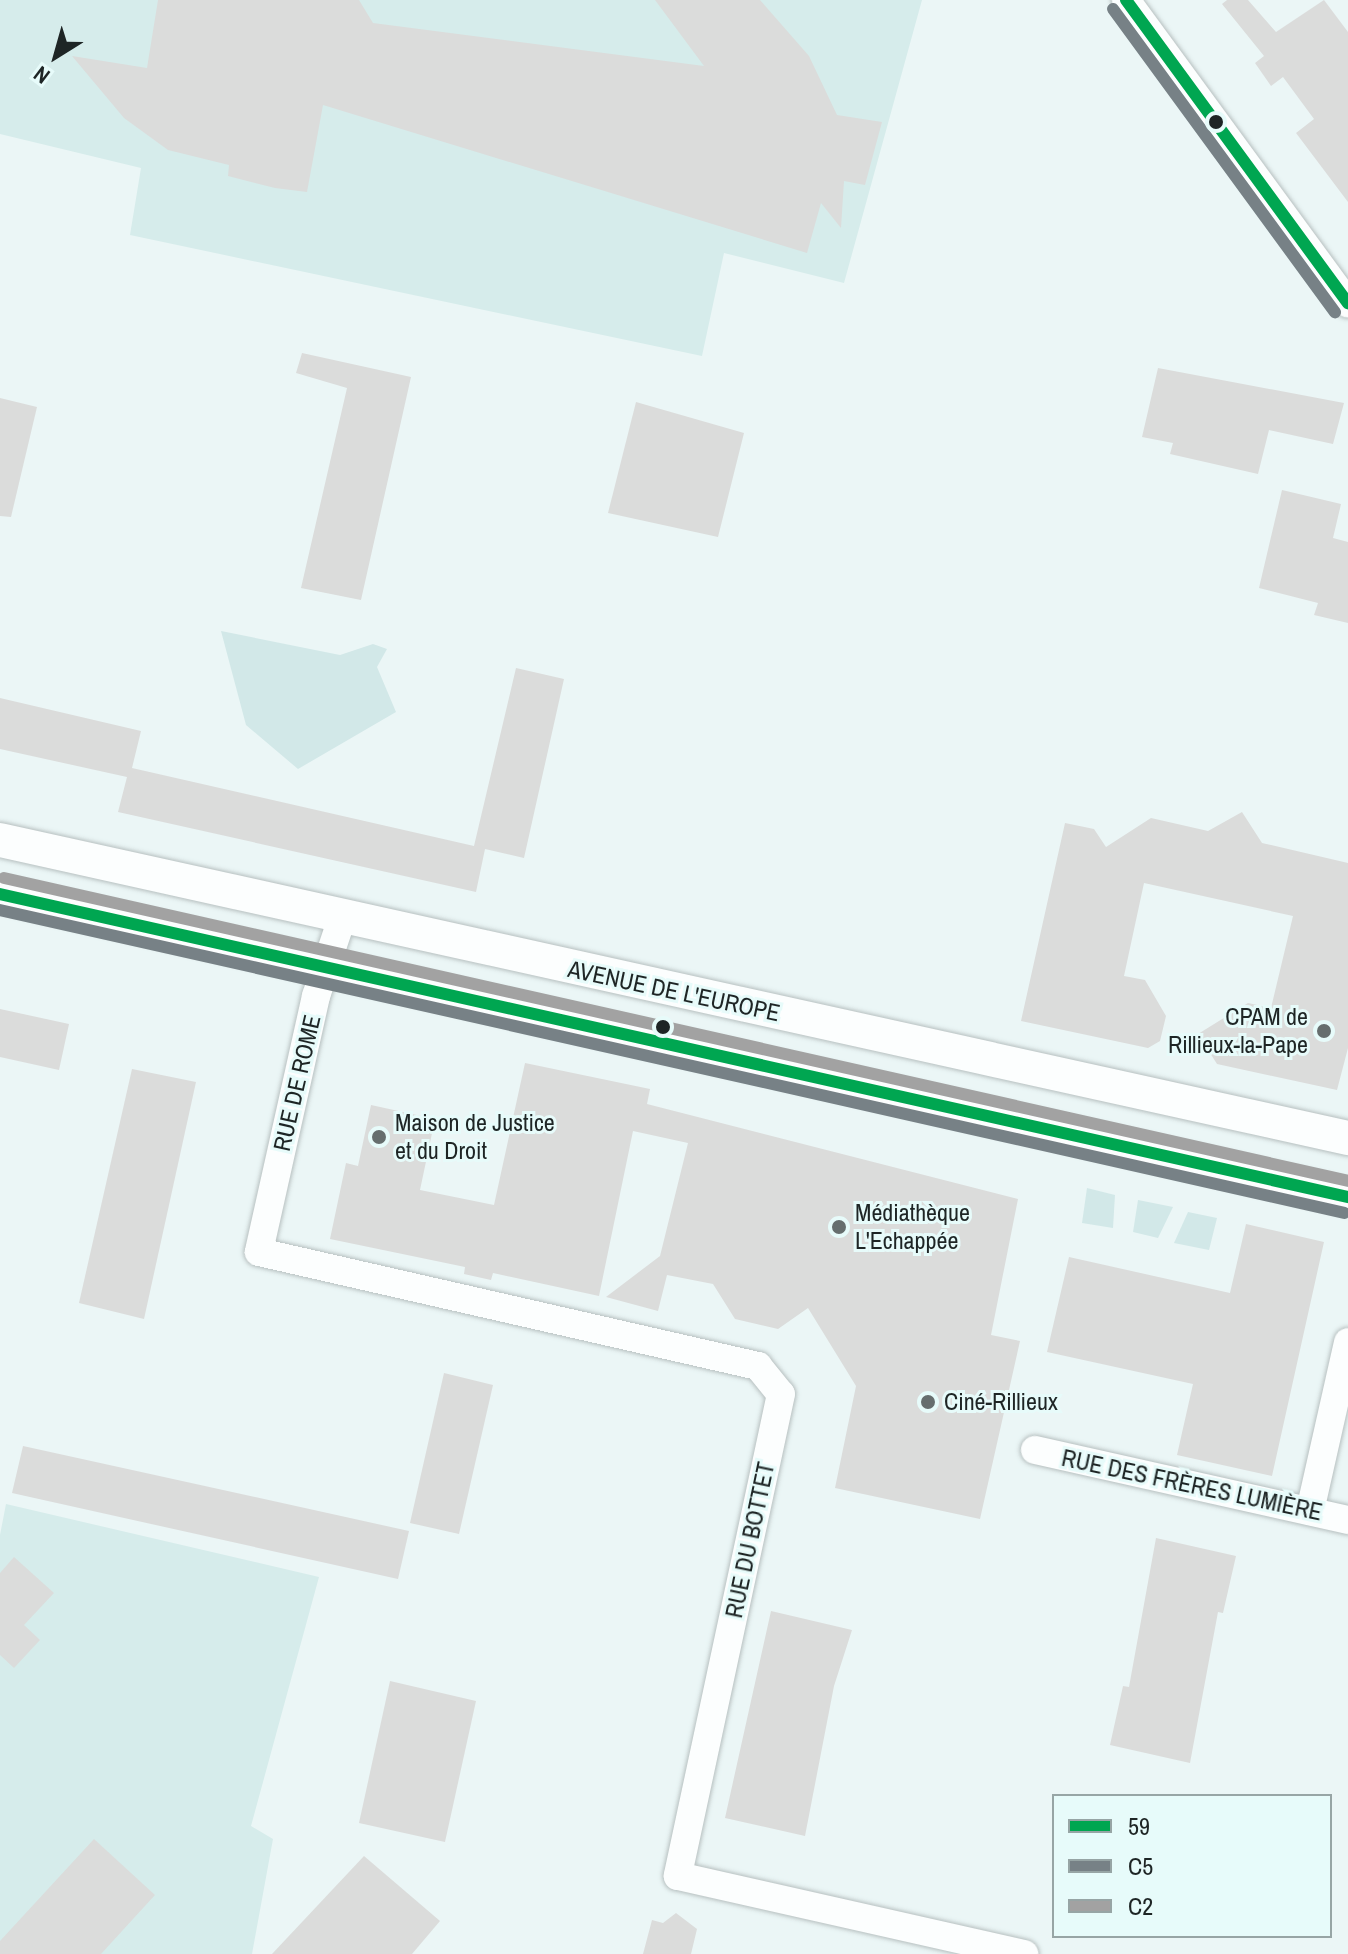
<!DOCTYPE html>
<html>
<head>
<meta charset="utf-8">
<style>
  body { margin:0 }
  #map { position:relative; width:1348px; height:1954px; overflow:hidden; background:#ebf6f6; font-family:"Archivo Narrow",sans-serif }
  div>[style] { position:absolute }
  .built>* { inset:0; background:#d6eceb }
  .green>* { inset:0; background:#d2e8e8 }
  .building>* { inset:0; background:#dbdcdb }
  .roads { filter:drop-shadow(0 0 2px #b7c0c0) drop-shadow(0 0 2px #b7c0c0) }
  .minor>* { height:28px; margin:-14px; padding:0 14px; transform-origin:14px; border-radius:14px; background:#fcfefe }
  .tertiary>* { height:34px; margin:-17px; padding:0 17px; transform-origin:17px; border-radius:17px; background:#fcfefe }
  .bus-1>* { height:12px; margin:-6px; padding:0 6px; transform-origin:6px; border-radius:6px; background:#00a651 }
  .bus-2>* { height:12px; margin:-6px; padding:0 6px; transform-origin:6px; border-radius:6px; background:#778186 }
  .bus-3>* { height:12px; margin:-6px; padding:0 6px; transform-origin:6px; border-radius:6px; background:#a2a2a2 }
  .dots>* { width:22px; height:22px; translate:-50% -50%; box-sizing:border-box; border:4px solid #e7fbfa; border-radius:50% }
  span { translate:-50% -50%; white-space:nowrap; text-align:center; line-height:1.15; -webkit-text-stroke:6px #e7fbfa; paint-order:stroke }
  .street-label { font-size:24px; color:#1e2525 }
  .poi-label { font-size:24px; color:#1e2525 }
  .right { translate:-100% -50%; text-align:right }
  .left { translate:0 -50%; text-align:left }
  .legend { position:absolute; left:1052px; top:1794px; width:280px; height:144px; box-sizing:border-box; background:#e7fbfa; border:2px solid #97a5a5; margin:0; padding:10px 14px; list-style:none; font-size:24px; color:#1e2525 }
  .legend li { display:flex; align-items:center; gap:16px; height:40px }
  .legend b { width:40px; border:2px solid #97a5a5 }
  .north { position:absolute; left:16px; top:16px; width:80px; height:80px; -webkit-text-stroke:6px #e7fbfa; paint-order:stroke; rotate:217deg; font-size:22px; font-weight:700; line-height:32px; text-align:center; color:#1e2525 }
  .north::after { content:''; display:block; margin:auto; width:28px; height:36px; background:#1e2525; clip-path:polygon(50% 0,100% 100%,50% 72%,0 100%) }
</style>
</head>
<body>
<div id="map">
  <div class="built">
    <i style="clip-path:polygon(0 0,922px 0,844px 283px,724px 253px,702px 356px,130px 235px,141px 168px,0 134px)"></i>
    <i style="clip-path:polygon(6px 1504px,319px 1577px,251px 1826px,273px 1839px,252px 1954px,0 1954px,0 1535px)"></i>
  </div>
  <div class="green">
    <i style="clip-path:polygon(221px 631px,340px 655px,373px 644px,387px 649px,377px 667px,396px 712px,298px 769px,246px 725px)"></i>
    <i style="clip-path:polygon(1087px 1188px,1115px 1195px,1113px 1228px,1082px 1223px)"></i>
    <i style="clip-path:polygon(1138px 1200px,1173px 1207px,1158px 1238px,1133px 1232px)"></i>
    <i style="clip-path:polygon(1188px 1212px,1217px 1218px,1209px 1250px,1174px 1243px)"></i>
  </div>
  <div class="building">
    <i style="clip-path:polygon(158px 0,359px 0,373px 23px,704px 66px,655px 0,760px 0,809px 56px,837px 115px,882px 122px,865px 185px,844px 181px,841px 228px,821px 203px,807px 253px,323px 105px,307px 192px,275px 188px,228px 176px,229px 165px,168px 150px,124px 118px,72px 56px,147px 68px)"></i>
    <i style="clip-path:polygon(1227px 0,1248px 0,1276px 32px,1324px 0,1348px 32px,1348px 202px,1296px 133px,1314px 119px,1283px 77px,1271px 86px,1255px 63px,1264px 56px,1222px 4px)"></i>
    <i style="clip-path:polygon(302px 353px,411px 377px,361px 600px,301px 588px,347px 388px,296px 373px)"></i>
    <i style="clip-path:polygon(1158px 368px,1344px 403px,1333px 444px,1269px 430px,1258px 474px,1170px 454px,1173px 443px,1142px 437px)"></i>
    <i style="clip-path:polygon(0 398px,37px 407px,11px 517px,0 516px)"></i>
    <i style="clip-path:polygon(636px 402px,744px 433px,718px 537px,608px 513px)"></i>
    <i style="clip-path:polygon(1282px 490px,1341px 504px,1333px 538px,1348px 542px,1348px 623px,1314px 615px,1318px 603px,1259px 588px)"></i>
    <i style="clip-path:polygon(516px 668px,564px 679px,524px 858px,485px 849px,476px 892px,118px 812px,127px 777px,0 749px,0 698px,141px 731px,132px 768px,474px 846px)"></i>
    <i style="clip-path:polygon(1242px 812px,1262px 843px,1348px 863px,1348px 1048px,1337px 1090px,1217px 1064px,1198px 1034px,1248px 1003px,1271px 1008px,1293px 916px,1144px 883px,1124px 976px,1145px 980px,1166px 1016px,1160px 1041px,1148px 1048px,1021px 1021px,1065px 823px,1094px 829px,1106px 847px,1151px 818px,1208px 831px)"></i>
    <i style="clip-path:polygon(0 1009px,69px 1024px,59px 1070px,0 1057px)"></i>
    <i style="clip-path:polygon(525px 1063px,650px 1089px,647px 1104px,1018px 1199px,991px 1335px,1020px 1341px,980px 1519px,835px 1488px,856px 1386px,808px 1308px,778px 1329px,735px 1319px,713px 1284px,667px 1275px,658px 1311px,606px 1297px,660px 1256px,688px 1143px,633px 1131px,599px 1296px,493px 1273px,491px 1280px,464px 1274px,465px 1267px,330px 1239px,346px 1163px,358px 1166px,371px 1105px,435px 1119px,420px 1190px,494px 1205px)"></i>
    <i style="clip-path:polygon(132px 1069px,196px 1082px,144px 1319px,79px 1303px)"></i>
    <i style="clip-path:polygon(1246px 1224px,1324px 1242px,1272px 1476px,1177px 1455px,1193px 1384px,1047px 1352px,1069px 1257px,1230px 1293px)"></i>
    <i style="clip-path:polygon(444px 1373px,493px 1385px,459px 1534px,410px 1523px)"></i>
    <i style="clip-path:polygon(23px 1446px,409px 1531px,398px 1579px,12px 1493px)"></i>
    <i style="clip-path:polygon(1156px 1538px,1236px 1556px,1223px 1613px,1218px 1612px,1190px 1763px,1110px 1745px,1123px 1686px,1129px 1687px)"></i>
    <i style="clip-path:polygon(14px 1557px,54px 1593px,24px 1625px,40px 1640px,14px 1668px,0 1655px,0 1573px)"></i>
    <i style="clip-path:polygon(771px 1611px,852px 1630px,834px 1686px,805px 1836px,725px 1818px)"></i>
    <i style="clip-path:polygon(390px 1681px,476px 1701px,445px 1842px,359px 1823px)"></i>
    <i style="clip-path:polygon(94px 1839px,155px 1895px,101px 1954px,0 1954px,0 1941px)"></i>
    <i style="clip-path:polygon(364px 1856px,440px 1921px,412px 1954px,272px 1954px)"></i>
    <i style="clip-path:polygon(676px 1913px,697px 1929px,691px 1954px,643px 1954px,652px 1920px,663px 1923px)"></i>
  </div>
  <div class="roads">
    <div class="minor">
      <i style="left:1126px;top:0;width:376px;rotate:53.8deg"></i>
      <i style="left:342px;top:918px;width:82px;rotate:108.4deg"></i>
      <i style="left:316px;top:996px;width:262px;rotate:102.6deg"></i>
      <i style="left:259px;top:1252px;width:512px;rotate:12.87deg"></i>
      <i style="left:758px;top:1366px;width:36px;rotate:51deg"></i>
      <i style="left:781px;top:1394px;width:493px;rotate:102.1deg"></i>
      <i style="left:678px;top:1876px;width:355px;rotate:12.7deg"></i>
      <i style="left:1035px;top:1450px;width:321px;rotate:12.6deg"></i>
      <i style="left:1310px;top:1511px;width:173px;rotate:-77.3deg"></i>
    </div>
    <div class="tertiary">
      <i style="left:0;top:840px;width:1381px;rotate:12.47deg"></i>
      <i style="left:0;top:894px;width:1382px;rotate:12.67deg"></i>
    </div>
  </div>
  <div class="bus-1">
    <i style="left:1126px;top:0;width:376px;rotate:53.8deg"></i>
    <i style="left:0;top:894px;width:1382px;rotate:12.67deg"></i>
  </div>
  <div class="bus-2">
    <i style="left:1113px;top:9px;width:376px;rotate:53.8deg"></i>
    <i style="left:0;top:910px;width:1378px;rotate:12.7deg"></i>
  </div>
  <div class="bus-3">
    <i style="left:4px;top:878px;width:1378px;rotate:12.7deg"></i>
  </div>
  <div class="dots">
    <i style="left:1216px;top:122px;background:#1e2525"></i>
    <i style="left:663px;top:1027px;background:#1e2525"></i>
    <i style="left:1324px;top:1031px;background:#666e6e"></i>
    <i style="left:379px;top:1137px;background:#666e6e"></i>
    <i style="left:839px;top:1227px;background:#666e6e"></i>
    <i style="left:928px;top:1402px;background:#666e6e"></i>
  </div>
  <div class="street-label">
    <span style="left:674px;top:991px;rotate:12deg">AVENUE DE L'EUROPE</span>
    <span style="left:297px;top:1083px;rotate:-77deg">RUE DE ROME</span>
    <span style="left:1192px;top:1485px;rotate:12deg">RUE DES FRÈRES LUMIÈRE</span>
    <span style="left:750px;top:1540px;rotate:-78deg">RUE DU BOTTET</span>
  </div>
  <div class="poi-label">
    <span class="right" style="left:1308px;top:1031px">CPAM de<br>Rillieux-la-Pape</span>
    <span class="left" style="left:395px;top:1137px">Maison de Justice<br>et du Droit</span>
    <span class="left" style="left:855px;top:1227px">Médiathèque<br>L'Echappée</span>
    <span class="left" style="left:944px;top:1402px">Ciné-Rillieux</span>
  </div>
  <ul class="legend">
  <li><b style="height:10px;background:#00a651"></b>59</li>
  <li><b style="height:10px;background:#778186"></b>C5</li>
  <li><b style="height:10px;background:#a2a2a2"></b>C2</li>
  </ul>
  <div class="north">N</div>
</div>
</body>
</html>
